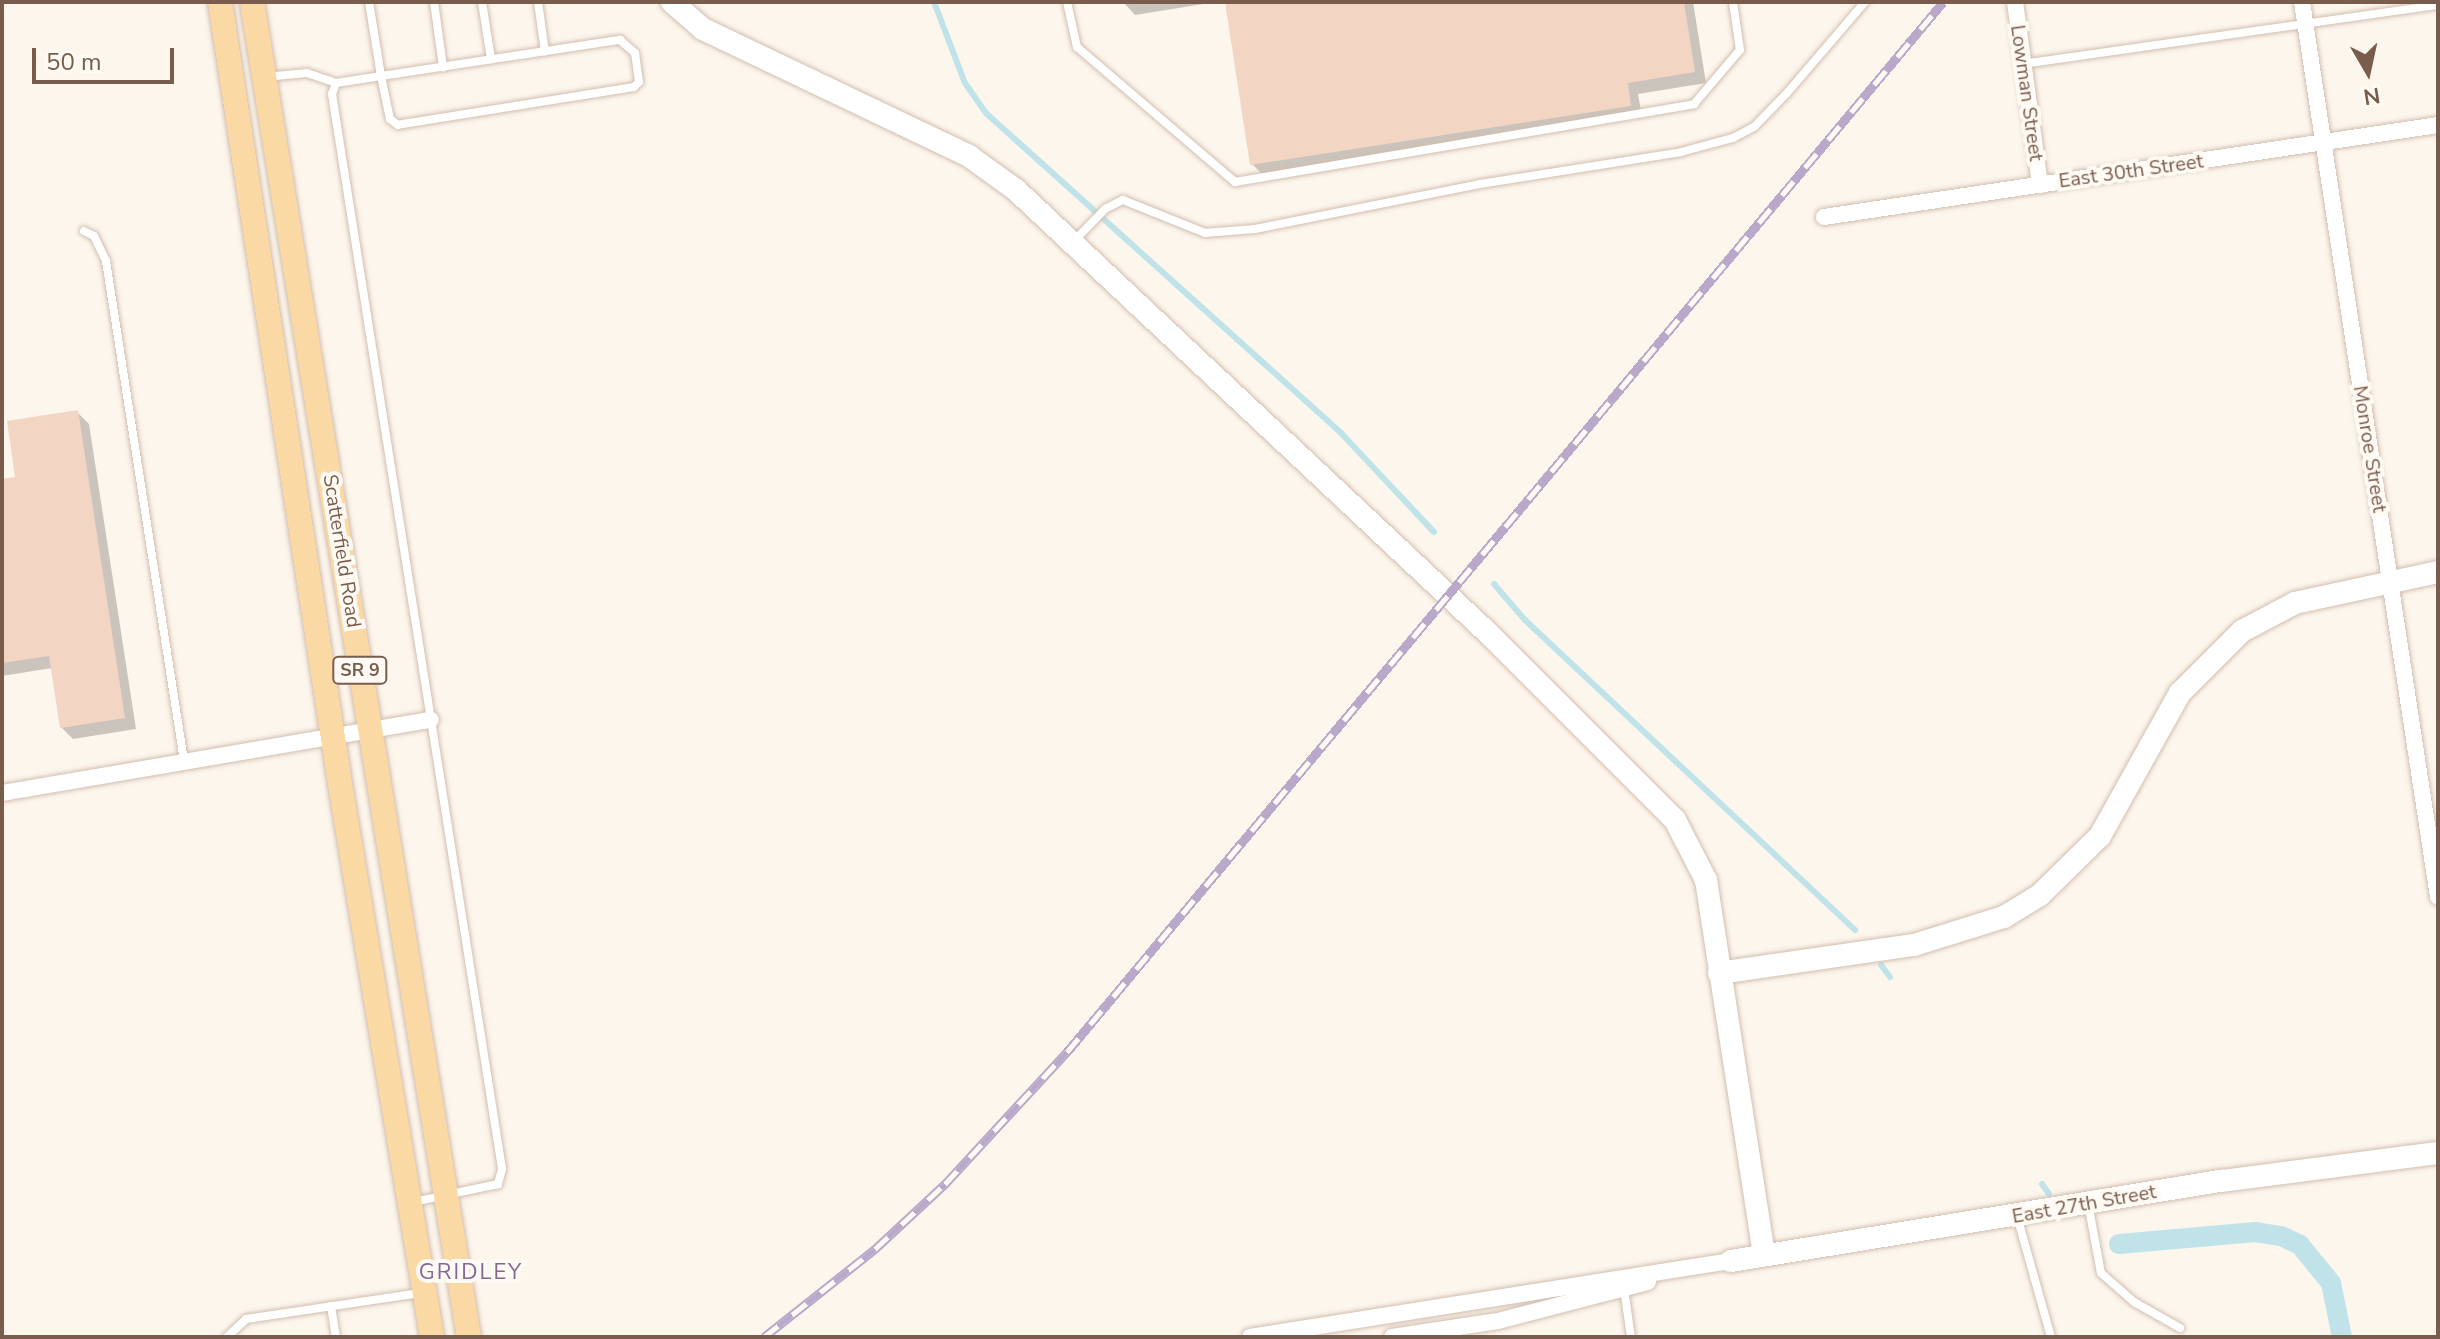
<!DOCTYPE html>
<html>
<head>
<meta charset="utf-8">
<style>
  body { margin:0 }
  #map { position:relative; width:2440px; height:1339px; overflow:hidden; background:#fdf6ec; font-family:"Nunito Sans",sans-serif }
  div>[style] { position:absolute }
  .shadow>* { inset:0; background:#0003 }
  .stream>* { height:6px; margin:-3px; padding:0 3px; transform-origin:3px; border-radius:3px; background:#bfe3e8 }
  .canal>* { height:20px; margin:-10px; padding:0 10px; transform-origin:10px; border-radius:10px; background:#bfe3e8 }
  .building>* { inset:0; background:#f3d5c3 }
  .roads { filter:drop-shadow(0 0 2px #d1beb0) drop-shadow(0 0 2px #d1beb0) }
  .lane>* { height:8px; margin:-4px; padding:0 4px; transform-origin:4px; border-radius:4px; background:#fff }
  .street>* { height:16px; margin:-8px; padding:0 8px; transform-origin:8px; border-radius:8px; background:#fff }
  .secondary>* { height:22px; margin:-11px; padding:0 11px; transform-origin:11px; border-radius:11px; background:#fff }
  .primary>* { height:24px; margin:-12px; padding:0 12px; transform-origin:12px; border-radius:12px; background:#fbd9a5 }
  .rail>* { height:9px; margin-top:-4.5px; transform-origin:0; background:repeating-linear-gradient(90deg,#fffaf3 0 18px,#b9a8c9 0 36px); box-sizing:border-box; border-block:2px solid #b9a8c9 }
  span { translate:-50% -50%; white-space:nowrap; text-align:center; line-height:1.15; -webkit-text-stroke:8px #fffaf3; paint-order:stroke }
  .shield-label span { padding:2px 6px; background:#fffaf3; border:2px solid; border-radius:6px; -webkit-text-stroke-width:0 }
  .shield-label { font-size:18px; color:#7a5c4d; font-weight:700 }
  .street-label { font-size:20px; color:#7a5c4d }
  .neighbourhood-label { font-size:22px; color:#846695; letter-spacing:2px }
  .frame { position:absolute; inset:0; border:4px solid #7a5c4d; pointer-events:none }
  .north { position:absolute; left:2328px; top:32px; width:80px; height:80px; -webkit-text-stroke:6px #fffaf3; paint-order:stroke; rotate:171deg; font-size:22px; font-weight:700; line-height:32px; text-align:center; color:#7a5c4d }
  .north::after { content:''; display:block; margin:auto; width:28px; height:36px; background:#7a5c4d; clip-path:polygon(50% 0,100% 100%,50% 72%,0 100%) }
  .scale { position:absolute; left:32px; top:48px; width:142px; height:36px; box-sizing:border-box; border:4px solid #7a5c4d; border-top:0; padding-left:10px; font-size:24px; line-height:28px; white-space:nowrap; color:#7a5c4d; -webkit-text-stroke:6px #fffaf3; paint-order:stroke }
</style>
</head>
<body>
<div id="map">
  <div class="shadow">
    <i style="clip-path:polygon(1123px 2px,1216px 2px,1135px 15px)"></i>
    <i style="clip-path:polygon(1227px 2px,1693px 2px,1706px 83px,1638px 94px,1642px 117px,1263px 175px,1252px 164px)"></i>
    <i style="clip-path:polygon(77px 412px,89px 424px,136px 729px,73px 739px,61px 727px,52px 668px,2px 676px,2px 482px,17px 479px)"></i>
  </div>
  <div class="stream">
    <i style="left:934px;top:2px;width:87px;rotate:69.1deg"></i>
    <i style="left:965px;top:83px;width:38px;rotate:55deg"></i>
    <i style="left:987px;top:114px;width:477px;rotate:42deg"></i>
    <i style="left:1341px;top:433px;width:136px;rotate:46.8deg"></i>
    <i style="left:1494px;top:584px;width:48px;rotate:49.3deg"></i>
    <i style="left:1525px;top:620px;width:453px;rotate:43.2deg"></i>
    <i style="left:1881px;top:965px;width:15px;rotate:53deg"></i>
    <i style="left:2042px;top:1184px;width:12px;rotate:55deg"></i>
  </div>
  <div class="canal">
    <i style="left:2119px;top:1244px;width:137px;rotate:-5deg"></i>
    <i style="left:2255px;top:1232px;width:26px;rotate:9deg"></i>
    <i style="left:2281px;top:1236px;width:21px;rotate:25deg"></i>
    <i style="left:2300px;top:1245px;width:49px;rotate:50.8deg"></i>
    <i style="left:2331px;top:1283px;width:55px;rotate:78.5deg"></i>
  </div>
  <div class="building">
    <i style="clip-path:polygon(1225px 2px,1684px 2px,1695px 72px,1628px 83px,1631px 106px,1250px 165px)"></i>
    <i style="clip-path:polygon(78px 410px,125px 718px,60px 728px,49px 656px,2px 663px,2px 479px,15px 477px,7px 421px)"></i>
  </div>
  <div class="roads">
    <div class="lane">
      <i style="left:434px;top:2px;width:66px;rotate:82.1deg"></i>
      <i style="left:482px;top:2px;width:58px;rotate:81deg"></i>
      <i style="left:538px;top:2px;width:50px;rotate:82deg"></i>
      <i style="left:1067px;top:2px;width:46px;rotate:77.5deg"></i>
      <i style="left:1077px;top:47px;width:208px;rotate:40.5deg"></i>
      <i style="left:1235px;top:182px;width:466px;rotate:-9.6deg"></i>
      <i style="left:1694px;top:104px;width:71px;rotate:-49.6deg"></i>
      <i style="left:1740px;top:50px;width:49px;rotate:-98.3deg"></i>
      <i style="left:2023px;top:64px;width:419px;rotate:-8.1deg"></i>
      <i style="left:265px;top:77px;width:42px;rotate:-5.4deg"></i>
      <i style="left:307px;top:73px;width:31px;rotate:19deg"></i>
      <i style="left:336px;top:83px;width:46px;rotate:-8.8deg"></i>
      <i style="left:381px;top:76px;width:242px;rotate:-8.6deg"></i>
      <i style="left:620px;top:40px;width:20px;rotate:41deg"></i>
      <i style="left:635px;top:53px;width:29px;rotate:82deg"></i>
      <i style="left:639px;top:82px;width:7px;rotate:135deg"></i>
      <i style="left:634px;top:87px;width:239px;rotate:170.9deg"></i>
      <i style="left:398px;top:125px;width:10px;rotate:-143deg"></i>
      <i style="left:390px;top:119px;width:44px;rotate:-101.8deg"></i>
      <i style="left:381px;top:76px;width:75px;rotate:-99.2deg"></i>
      <i style="left:336px;top:83px;width:12px;rotate:110deg"></i>
      <i style="left:332px;top:94px;width:1088px;rotate:81.01deg"></i>
      <i style="left:502px;top:1169px;width:16px;rotate:105deg"></i>
      <i style="left:498px;top:1184px;width:87px;rotate:168deg"></i>
      <i style="left:84px;top:231px;width:11px;rotate:27deg"></i>
      <i style="left:94px;top:236px;width:28px;rotate:64deg"></i>
      <i style="left:106px;top:261px;width:506px;rotate:81.13deg"></i>
      <i style="left:1074px;top:241px;width:45px;rotate:-45.9deg"></i>
      <i style="left:1105px;top:209px;width:20px;rotate:-27deg"></i>
      <i style="left:1123px;top:200px;width:88px;rotate:21.9deg"></i>
      <i style="left:1205px;top:233px;width:50px;rotate:-4.6deg"></i>
      <i style="left:1255px;top:229px;width:229px;rotate:-11.3deg"></i>
      <i style="left:1480px;top:184px;width:204px;rotate:-9deg"></i>
      <i style="left:1681px;top:152px;width:54px;rotate:-15.1deg"></i>
      <i style="left:1733px;top:138px;width:24px;rotate:-28deg"></i>
      <i style="left:1754px;top:127px;width:47px;rotate:-45.9deg"></i>
      <i style="left:1787px;top:93px;width:120px;rotate:-49.4deg"></i>
      <i style="left:2088px;top:1203px;width:71px;rotate:79.5deg"></i>
      <i style="left:2101px;top:1273px;width:44px;rotate:41.3deg"></i>
      <i style="left:2134px;top:1302px;width:53px;rotate:29.5deg"></i>
      <i style="left:2017px;top:1216px;width:126px;rotate:74.3deg"></i>
      <i style="left:1624px;top:1289px;width:49px;rotate:81.7deg"></i>
      <i style="left:331px;top:1306px;width:31px;rotate:81deg"></i>
      <i style="left:227px;top:1337px;width:26px;rotate:-43deg"></i>
      <i style="left:246px;top:1319px;width:176px;rotate:-8.5deg"></i>
    </div>
    <div class="street">
      <i style="left:2015px;top:2px;width:185px;rotate:82.2deg"></i>
      <i style="left:2302px;top:2px;width:905px;rotate:81.36deg"></i>
      <i style="left:1824px;top:217px;width:621px;rotate:-8.52deg"></i>
      <i style="left:2px;top:793px;width:435px;rotate:-9.7deg"></i>
      <i style="left:1250px;top:1337px;width:487px;rotate:-9deg"></i>
      <i style="left:1392px;top:1337px;width:107px;rotate:-8.6deg"></i>
      <i style="left:1498px;top:1321px;width:155px;rotate:-14.6deg"></i>
    </div>
    <div class="secondary">
      <i style="left:672px;top:2px;width:41px;rotate:41.1deg"></i>
      <i style="left:703px;top:29px;width:295px;rotate:25.5deg"></i>
      <i style="left:969px;top:156px;width:58px;rotate:35.9deg"></i>
      <i style="left:1016px;top:190px;width:649px;rotate:43.19deg"></i>
      <i style="left:1489px;top:634px;width:263px;rotate:45deg"></i>
      <i style="left:1675px;top:820px;width:68px;rotate:62.7deg"></i>
      <i style="left:1706px;top:880px;width:379px;rotate:81.2deg"></i>
      <i style="left:1719px;top:973px;width:197px;rotate:-8.2deg"></i>
      <i style="left:1914px;top:945px;width:94px;rotate:-17.3deg"></i>
      <i style="left:2004px;top:917px;width:42px;rotate:-31.4deg"></i>
      <i style="left:2040px;top:895px;width:84px;rotate:-44.5deg"></i>
      <i style="left:2100px;top:836px;width:164px;rotate:-60.8deg"></i>
      <i style="left:2180px;top:693px;width:88px;rotate:-45deg"></i>
      <i style="left:2242px;top:631px;width:60px;rotate:-27.8deg"></i>
      <i style="left:2295px;top:603px;width:146px;rotate:-12.2deg"></i>
      <i style="left:1731px;top:1261px;width:497px;rotate:-9.3deg"></i>
      <i style="left:2222px;top:1181px;width:218px;rotate:-7.4deg"></i>
    </div>
    <div class="primary">
      <i style="left:220px;top:2px;width:797px;rotate:81.27deg"></i>
      <i style="left:341px;top:790px;width:555px;rotate:80.55deg"></i>
      <i style="left:252px;top:2px;width:1353px;rotate:80.77deg"></i>
    </div>
  </div>
  <div class="rail">
    <i style="left:764px;top:1337px;width:142px;rotate:-38.4deg"></i>
    <i style="left:875px;top:1249px;width:96px;rotate:-42.9deg"></i>
    <i style="left:945px;top:1184px;width:180px;rotate:-47.3deg"></i>
    <i style="left:1067px;top:1052px;width:1367px;rotate:-50.16deg"></i>
  </div>
  <div class="shield-label">
    <span style="left:360px;top:670px">SR 9</span>
  </div>
  <div class="street-label">
    <span style="left:2027px;top:93px;rotate:82deg">Lowman Street</span>
    <span style="left:2131px;top:171px;rotate:-8deg">East 30th Street</span>
    <span style="left:2370px;top:449px;rotate:81deg">Monroe Street</span>
    <span style="left:342px;top:551px;rotate:81deg">Scatterfield Road</span>
    <span style="left:2084px;top:1204px;rotate:-10deg">East 27th Street</span>
  </div>
  <div class="neighbourhood-label">
    <span style="left:471px;top:1273px">GRIDLEY</span>
  </div>
  <div class="frame"></div>
  <div class="north">N</div>
  <div class="scale">50 m</div>
</div>
</body>
</html>
